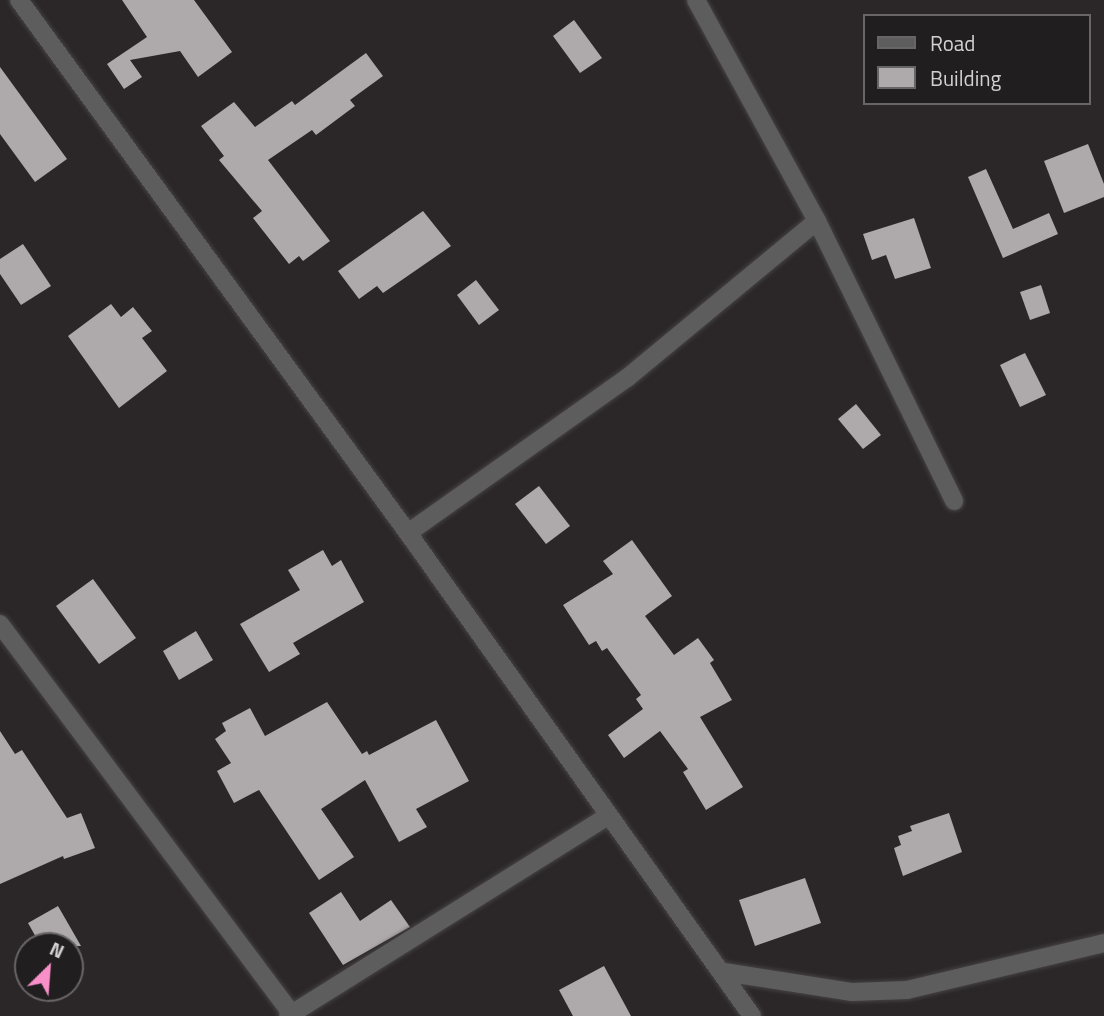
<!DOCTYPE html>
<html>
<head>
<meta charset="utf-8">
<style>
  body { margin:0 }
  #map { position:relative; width:1104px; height:1016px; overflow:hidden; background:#2b2729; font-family:"Titillium Web",sans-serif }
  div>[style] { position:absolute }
  .building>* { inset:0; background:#aeaaac }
  .roads { filter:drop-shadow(0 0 2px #464244) drop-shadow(0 0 2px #464244) }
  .minor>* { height:18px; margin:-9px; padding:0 9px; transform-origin:9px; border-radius:9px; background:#5e5d5d }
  span { translate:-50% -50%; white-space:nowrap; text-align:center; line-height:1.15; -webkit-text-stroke:7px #211e1f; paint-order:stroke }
  .legend { position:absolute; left:863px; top:14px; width:228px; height:91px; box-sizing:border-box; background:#211e1f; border:2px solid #686566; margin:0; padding:9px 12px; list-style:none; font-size:21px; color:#d3d0d1 }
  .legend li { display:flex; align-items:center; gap:14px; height:35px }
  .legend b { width:35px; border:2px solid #686566 }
  .north { position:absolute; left:14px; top:932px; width:70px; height:70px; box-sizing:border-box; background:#211e1f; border:2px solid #686566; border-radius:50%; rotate:25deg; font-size:19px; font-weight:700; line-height:28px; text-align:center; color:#d3d0d1 }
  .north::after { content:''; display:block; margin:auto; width:24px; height:32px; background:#f98fc9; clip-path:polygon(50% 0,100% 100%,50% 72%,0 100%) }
</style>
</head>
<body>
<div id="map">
  <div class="building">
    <i style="clip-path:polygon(122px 0,194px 0,232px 52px,198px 77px,180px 51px,130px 60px,142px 77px,124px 89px,107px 64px,147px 37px)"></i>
    <i style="clip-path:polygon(574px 20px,602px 58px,580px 73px,553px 36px)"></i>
    <i style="clip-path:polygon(366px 53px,383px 76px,350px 100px,355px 106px,316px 135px,312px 130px,268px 160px,330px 241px,303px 261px,299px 256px,289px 264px,253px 218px,262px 211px,219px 160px,224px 156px,201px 126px,234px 102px,255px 127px,292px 101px,295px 105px)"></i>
    <i style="clip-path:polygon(0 67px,67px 159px,35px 182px,0 134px)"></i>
    <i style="clip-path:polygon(1088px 144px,1104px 184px,1104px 197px,1064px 213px,1044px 161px)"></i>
    <i style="clip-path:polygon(986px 169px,1013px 229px,1049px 213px,1058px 234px,1003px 258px,968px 177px)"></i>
    <i style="clip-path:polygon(423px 211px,451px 246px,383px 293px,377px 286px,359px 299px,338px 271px)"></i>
    <i style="clip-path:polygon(914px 218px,931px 268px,895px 279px,886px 255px,872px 260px,863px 234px)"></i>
    <i style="clip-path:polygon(23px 244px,51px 286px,21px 305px,0 274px,0 259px)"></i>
    <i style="clip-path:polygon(476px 280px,499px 310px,479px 325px,457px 295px)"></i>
    <i style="clip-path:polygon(1041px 285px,1050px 313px,1030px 320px,1020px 292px)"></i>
    <i style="clip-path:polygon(111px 304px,121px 317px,133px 307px,152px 331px,142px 338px,167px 371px,119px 408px,68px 336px)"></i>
    <i style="clip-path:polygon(1025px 353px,1046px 395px,1020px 407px,1000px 365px)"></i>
    <i style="clip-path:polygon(856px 404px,881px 435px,863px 449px,838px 419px)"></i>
    <i style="clip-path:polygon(539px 486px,570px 526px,546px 544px,515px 504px)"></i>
    <i style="clip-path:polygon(632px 540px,672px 596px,645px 616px,674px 655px,698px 638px,714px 660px,710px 663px,732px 700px,700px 717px,743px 787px,706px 810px,683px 772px,688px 769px,660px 731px,624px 758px,608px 735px,643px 709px,636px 699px,641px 695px,607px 648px,602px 651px,596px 641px,589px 645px,563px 605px,613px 574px,603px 561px)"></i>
    <i style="clip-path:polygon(323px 550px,332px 566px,341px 560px,364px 602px,293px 643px,300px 654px,269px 672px,240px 624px,300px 590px,288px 570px)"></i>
    <i style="clip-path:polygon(93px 579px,136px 638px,99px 664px,56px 606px)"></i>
    <i style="clip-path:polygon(196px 631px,213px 660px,179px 680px,163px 651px)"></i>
    <i style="clip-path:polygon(327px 702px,362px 754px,367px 751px,369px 755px,436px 720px,469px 781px,416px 809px,427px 827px,399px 842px,365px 780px,321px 809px,354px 857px,319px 880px,259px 790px,234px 803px,217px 771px,231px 763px,215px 739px,226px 731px,222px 723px,250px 708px,265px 736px)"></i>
    <i style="clip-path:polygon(0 731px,15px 754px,22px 750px,67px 818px,81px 813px,95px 848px,64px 859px,63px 856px,0 884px)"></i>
    <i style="clip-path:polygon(949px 813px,962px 852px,903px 876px,894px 848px,901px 845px,898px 836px,912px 831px,910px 826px)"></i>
    <i style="clip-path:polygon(805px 878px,821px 923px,755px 946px,739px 900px)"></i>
    <i style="clip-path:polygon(341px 892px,360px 921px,391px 900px,410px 927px,343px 965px,309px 913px)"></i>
    <i style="clip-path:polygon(58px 906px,81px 946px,41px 946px,28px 923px)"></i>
    <i style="clip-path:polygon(604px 966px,631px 1016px,573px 1016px,559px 990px)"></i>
  </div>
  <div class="roads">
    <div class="minor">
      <i style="left:19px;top:0;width:660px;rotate:53.88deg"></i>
      <i style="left:408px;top:533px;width:593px;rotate:54.54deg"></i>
      <i style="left:696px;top:0;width:252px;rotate:61.3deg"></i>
      <i style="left:817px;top:221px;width:312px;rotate:63.9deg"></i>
      <i style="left:408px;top:533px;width:268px;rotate:-35.3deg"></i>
      <i style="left:627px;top:378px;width:246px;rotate:-39.6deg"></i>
      <i style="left:0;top:624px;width:489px;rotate:53.2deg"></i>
      <i style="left:724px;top:972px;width:130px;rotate:8.9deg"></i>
      <i style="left:852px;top:992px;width:55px;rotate:-2.1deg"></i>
      <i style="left:907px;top:990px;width:203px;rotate:-13.4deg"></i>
      <i style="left:288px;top:1016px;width:376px;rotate:-32deg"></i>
    </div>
  </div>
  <ul class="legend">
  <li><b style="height:9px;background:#5e5d5d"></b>Road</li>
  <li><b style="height:19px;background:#aeaaac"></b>Building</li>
  </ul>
  <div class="north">N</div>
</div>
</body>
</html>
